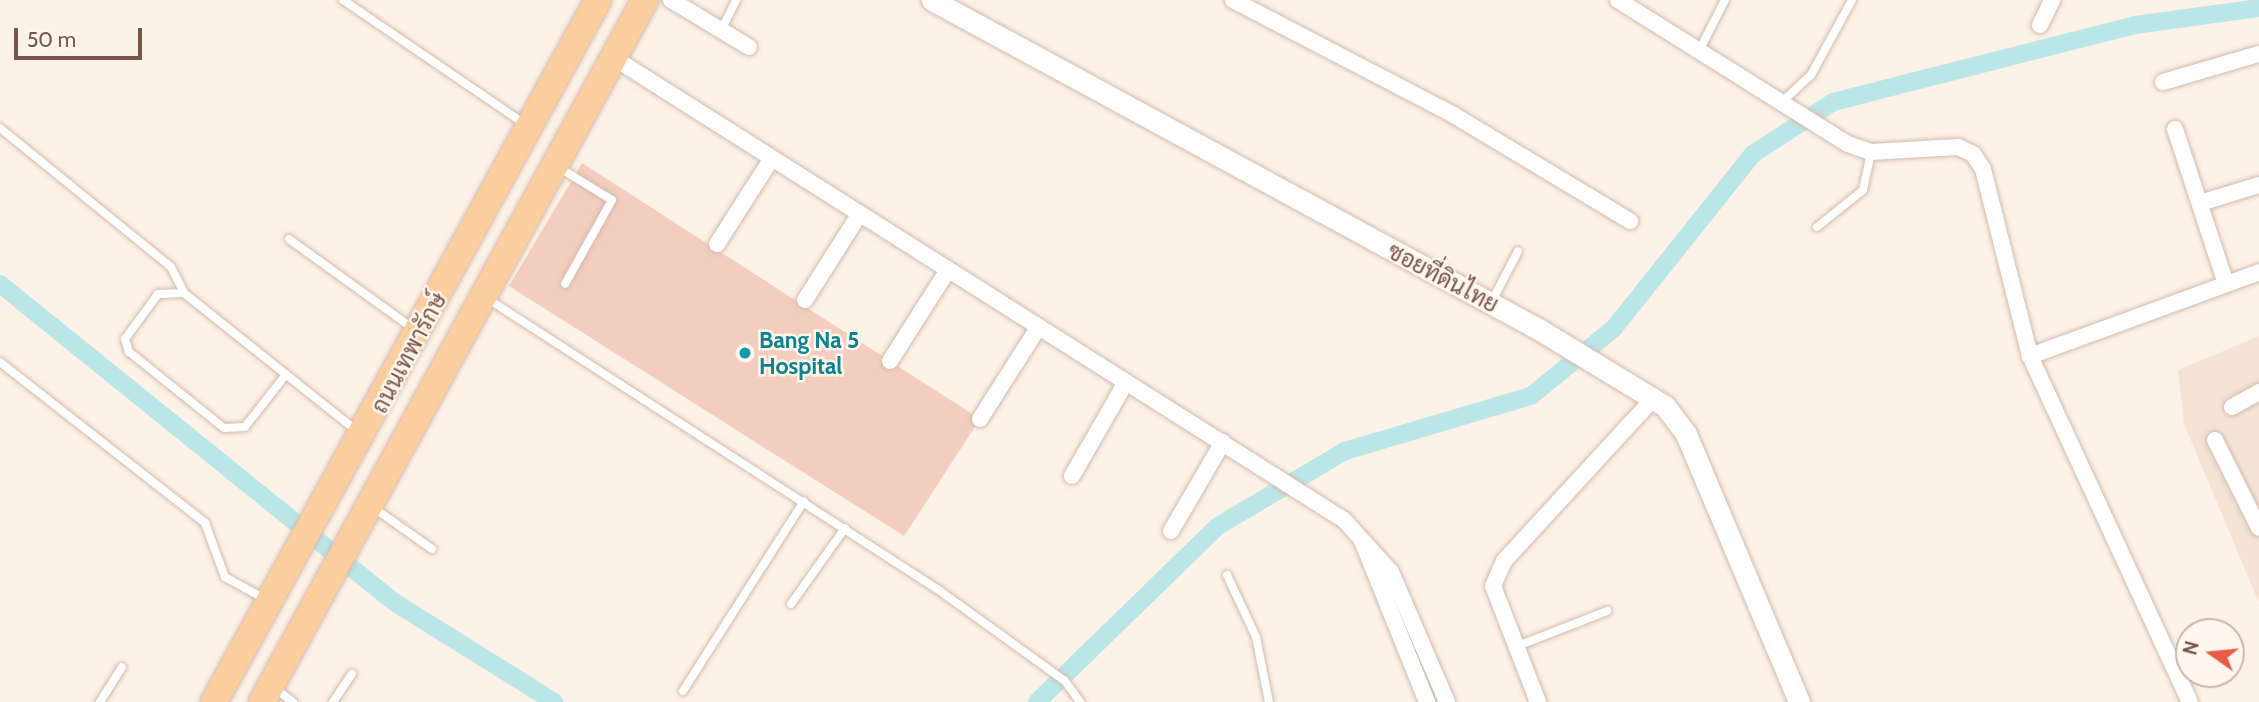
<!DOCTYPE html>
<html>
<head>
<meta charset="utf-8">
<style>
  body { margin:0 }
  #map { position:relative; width:2259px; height:702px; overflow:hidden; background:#fdf2e7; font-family:Cabin,Sarabun,sans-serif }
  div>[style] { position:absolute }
  .residential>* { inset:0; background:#f5e3d6 }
  .canal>* { height:18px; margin:-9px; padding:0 9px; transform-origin:9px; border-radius:9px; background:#bbe6e7 }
  .building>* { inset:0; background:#f3cdbe }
  .roads { filter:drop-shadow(0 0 2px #d2baaf) drop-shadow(0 0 2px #d2baaf) }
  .service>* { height:8px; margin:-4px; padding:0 4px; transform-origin:4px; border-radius:4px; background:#fff }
  .minor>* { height:16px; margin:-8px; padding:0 8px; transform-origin:8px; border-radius:8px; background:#fff }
  .tertiary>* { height:21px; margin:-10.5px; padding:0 10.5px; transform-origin:10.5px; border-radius:10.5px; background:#fff }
  .primary>* { height:26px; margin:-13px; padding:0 13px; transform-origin:13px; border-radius:13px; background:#fcce9f }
  .dots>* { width:19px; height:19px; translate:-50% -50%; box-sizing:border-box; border:4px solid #fff6ee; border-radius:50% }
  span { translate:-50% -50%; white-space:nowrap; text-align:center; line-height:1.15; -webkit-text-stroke:5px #fff6ee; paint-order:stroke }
  .street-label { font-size:23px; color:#78554b }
  .culture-label { font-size:23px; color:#0d838f; font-weight:700 }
  .left { translate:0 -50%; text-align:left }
  .north { position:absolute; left:2175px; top:618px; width:70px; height:70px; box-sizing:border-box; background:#fff6ee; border:2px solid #c9b6ad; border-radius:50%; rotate:285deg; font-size:19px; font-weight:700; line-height:28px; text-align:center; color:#78554b }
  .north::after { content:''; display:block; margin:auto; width:24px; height:32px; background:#e85b4b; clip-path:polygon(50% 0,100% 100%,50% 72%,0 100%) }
  .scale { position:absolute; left:14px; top:28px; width:128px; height:32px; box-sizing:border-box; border:4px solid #78554b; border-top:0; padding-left:9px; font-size:21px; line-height:24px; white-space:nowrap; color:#78554b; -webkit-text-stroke:5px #fff6ee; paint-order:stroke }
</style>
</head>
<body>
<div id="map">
  <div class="residential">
    <i style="clip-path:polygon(2259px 336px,2259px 603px,2184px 424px,2178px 370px)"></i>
  </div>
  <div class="canal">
    <i style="left:0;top:284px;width:506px;rotate:38.91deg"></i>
    <i style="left:394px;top:602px;width:189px;rotate:32deg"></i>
    <i style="left:1037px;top:702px;width:252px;rotate:-44.2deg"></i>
    <i style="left:1218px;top:526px;width:147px;rotate:-30.6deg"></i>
    <i style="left:1345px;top:451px;width:194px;rotate:-16.5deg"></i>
    <i style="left:1531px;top:396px;width:107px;rotate:-39.3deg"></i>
    <i style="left:1614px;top:328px;width:223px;rotate:-51.4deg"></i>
    <i style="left:1753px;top:154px;width:95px;rotate:-33deg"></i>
    <i style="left:1833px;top:102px;width:312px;rotate:-14.3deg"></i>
    <i style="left:2135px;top:25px;width:125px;rotate:-7.8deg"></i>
  </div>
  <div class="building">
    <i style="clip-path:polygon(582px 163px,980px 419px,904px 536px,509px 286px)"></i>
  </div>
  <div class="roads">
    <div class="service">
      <i style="left:343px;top:0;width:220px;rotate:34.3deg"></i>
      <i style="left:721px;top:30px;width:34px;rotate:-63deg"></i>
      <i style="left:1700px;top:49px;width:55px;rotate:-63deg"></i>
      <i style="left:1784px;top:100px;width:37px;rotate:-43deg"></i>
      <i style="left:1811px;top:75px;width:85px;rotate:-61.3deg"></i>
      <i style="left:0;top:128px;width:220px;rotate:39.1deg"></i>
      <i style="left:171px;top:267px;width:29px;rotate:63deg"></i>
      <i style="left:558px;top:167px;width:63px;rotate:31.4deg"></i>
      <i style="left:612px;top:200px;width:96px;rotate:119.2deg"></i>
      <i style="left:1817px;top:227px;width:59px;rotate:-38.8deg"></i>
      <i style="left:1863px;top:190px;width:39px;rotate:-78deg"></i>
      <i style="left:289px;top:239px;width:154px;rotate:35.8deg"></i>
      <i style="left:488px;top:299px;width:538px;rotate:32.86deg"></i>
      <i style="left:940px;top:591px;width:154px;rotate:35.8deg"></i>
      <i style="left:1065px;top:681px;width:26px;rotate:54deg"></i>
      <i style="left:1492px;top:301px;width:56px;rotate:-62.5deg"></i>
      <i style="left:0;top:362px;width:261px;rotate:38.1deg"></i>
      <i style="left:205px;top:523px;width:58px;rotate:69.7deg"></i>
      <i style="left:225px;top:577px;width:46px;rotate:28.8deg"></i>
      <i style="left:284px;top:377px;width:63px;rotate:128deg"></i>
      <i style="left:245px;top:427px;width:21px;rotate:177deg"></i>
      <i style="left:224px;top:428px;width:122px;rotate:-141.3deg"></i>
      <i style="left:129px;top:352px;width:14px;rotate:-107deg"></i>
      <i style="left:125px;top:339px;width:56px;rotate:-53.7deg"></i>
      <i style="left:158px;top:294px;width:26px;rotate:-2deg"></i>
      <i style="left:184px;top:293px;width:221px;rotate:38.6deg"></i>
      <i style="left:374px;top:508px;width:71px;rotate:35.3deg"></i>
      <i style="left:1227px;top:575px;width:68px;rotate:64.9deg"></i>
      <i style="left:1256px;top:637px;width:66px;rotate:78.7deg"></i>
      <i style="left:791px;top:604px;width:93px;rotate:-54.6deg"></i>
      <i style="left:1515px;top:647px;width:99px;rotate:-21.4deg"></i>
      <i style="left:273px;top:687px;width:25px;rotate:37deg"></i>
      <i style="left:683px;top:691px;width:225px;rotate:-57.5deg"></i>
      <i style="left:100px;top:702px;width:41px;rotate:-57.8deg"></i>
      <i style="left:333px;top:702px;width:34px;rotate:-56deg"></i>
    </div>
    <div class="minor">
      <i style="left:671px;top:0;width:91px;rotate:31.1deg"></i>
      <i style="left:1233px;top:0;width:247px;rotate:27.5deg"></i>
      <i style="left:1452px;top:114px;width:208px;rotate:31deg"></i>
      <i style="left:1618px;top:0;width:271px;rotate:32.1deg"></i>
      <i style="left:1848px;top:144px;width:24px;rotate:19deg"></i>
      <i style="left:1871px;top:152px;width:87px;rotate:-3.3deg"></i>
      <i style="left:1958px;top:147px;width:17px;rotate:25deg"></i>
      <i style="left:1973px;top:154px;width:18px;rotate:56deg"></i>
      <i style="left:1983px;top:169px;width:193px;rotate:75.9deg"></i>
      <i style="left:2030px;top:356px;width:381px;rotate:65.2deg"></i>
      <i style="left:2040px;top:25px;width:28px;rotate:-64deg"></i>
      <i style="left:614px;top:58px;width:864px;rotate:32.33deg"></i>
      <i style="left:1344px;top:520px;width:70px;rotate:47.9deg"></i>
      <i style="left:1391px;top:572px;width:142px;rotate:66.7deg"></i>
      <i style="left:2163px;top:82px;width:100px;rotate:-16.3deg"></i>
      <i style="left:2175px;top:129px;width:163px;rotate:71.8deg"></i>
      <i style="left:2200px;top:203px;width:62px;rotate:-17deg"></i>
      <i style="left:717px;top:244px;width:98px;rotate:-57.4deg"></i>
      <i style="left:805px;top:300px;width:101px;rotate:-57.6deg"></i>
      <i style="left:2030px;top:356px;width:244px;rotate:-20.1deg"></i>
      <i style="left:890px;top:361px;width:108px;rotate:-57.5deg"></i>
      <i style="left:2232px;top:407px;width:31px;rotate:-29deg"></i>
      <i style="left:980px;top:419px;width:108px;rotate:-57.5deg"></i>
      <i style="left:2215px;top:440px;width:98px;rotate:63.4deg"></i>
      <i style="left:1072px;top:476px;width:106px;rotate:-60.1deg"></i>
      <i style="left:1171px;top:531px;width:103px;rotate:-59.7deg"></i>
      <i style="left:1362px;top:541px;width:174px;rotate:68deg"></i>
      <i style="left:1538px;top:702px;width:124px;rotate:-111.2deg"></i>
      <i style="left:1493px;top:586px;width:27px;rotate:-66deg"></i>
      <i style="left:1504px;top:561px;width:222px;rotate:-47.4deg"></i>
    </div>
    <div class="tertiary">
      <i style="left:932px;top:0;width:692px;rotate:28.49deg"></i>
      <i style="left:1540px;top:330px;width:146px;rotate:31.3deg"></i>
      <i style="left:1665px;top:406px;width:35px;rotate:53deg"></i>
      <i style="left:1686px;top:434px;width:291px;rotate:67.1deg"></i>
    </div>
    <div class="primary">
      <i style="left:214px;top:702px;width:800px;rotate:-61.32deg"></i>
      <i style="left:262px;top:702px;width:800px;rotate:-61.38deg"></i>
    </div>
  </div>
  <div class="dots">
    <i style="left:745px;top:353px;background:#0f9aa8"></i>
  </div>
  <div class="street-label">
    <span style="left:1443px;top:278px;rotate:28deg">ซอยที่ดินไทย</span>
    <span style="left:409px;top:353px;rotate:-62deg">ถนนเทพารักษ์</span>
  </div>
  <div class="culture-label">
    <span class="left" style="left:759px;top:353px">Bang Na 5<br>Hospital</span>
  </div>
  <div class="north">N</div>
  <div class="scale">50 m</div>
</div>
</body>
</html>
